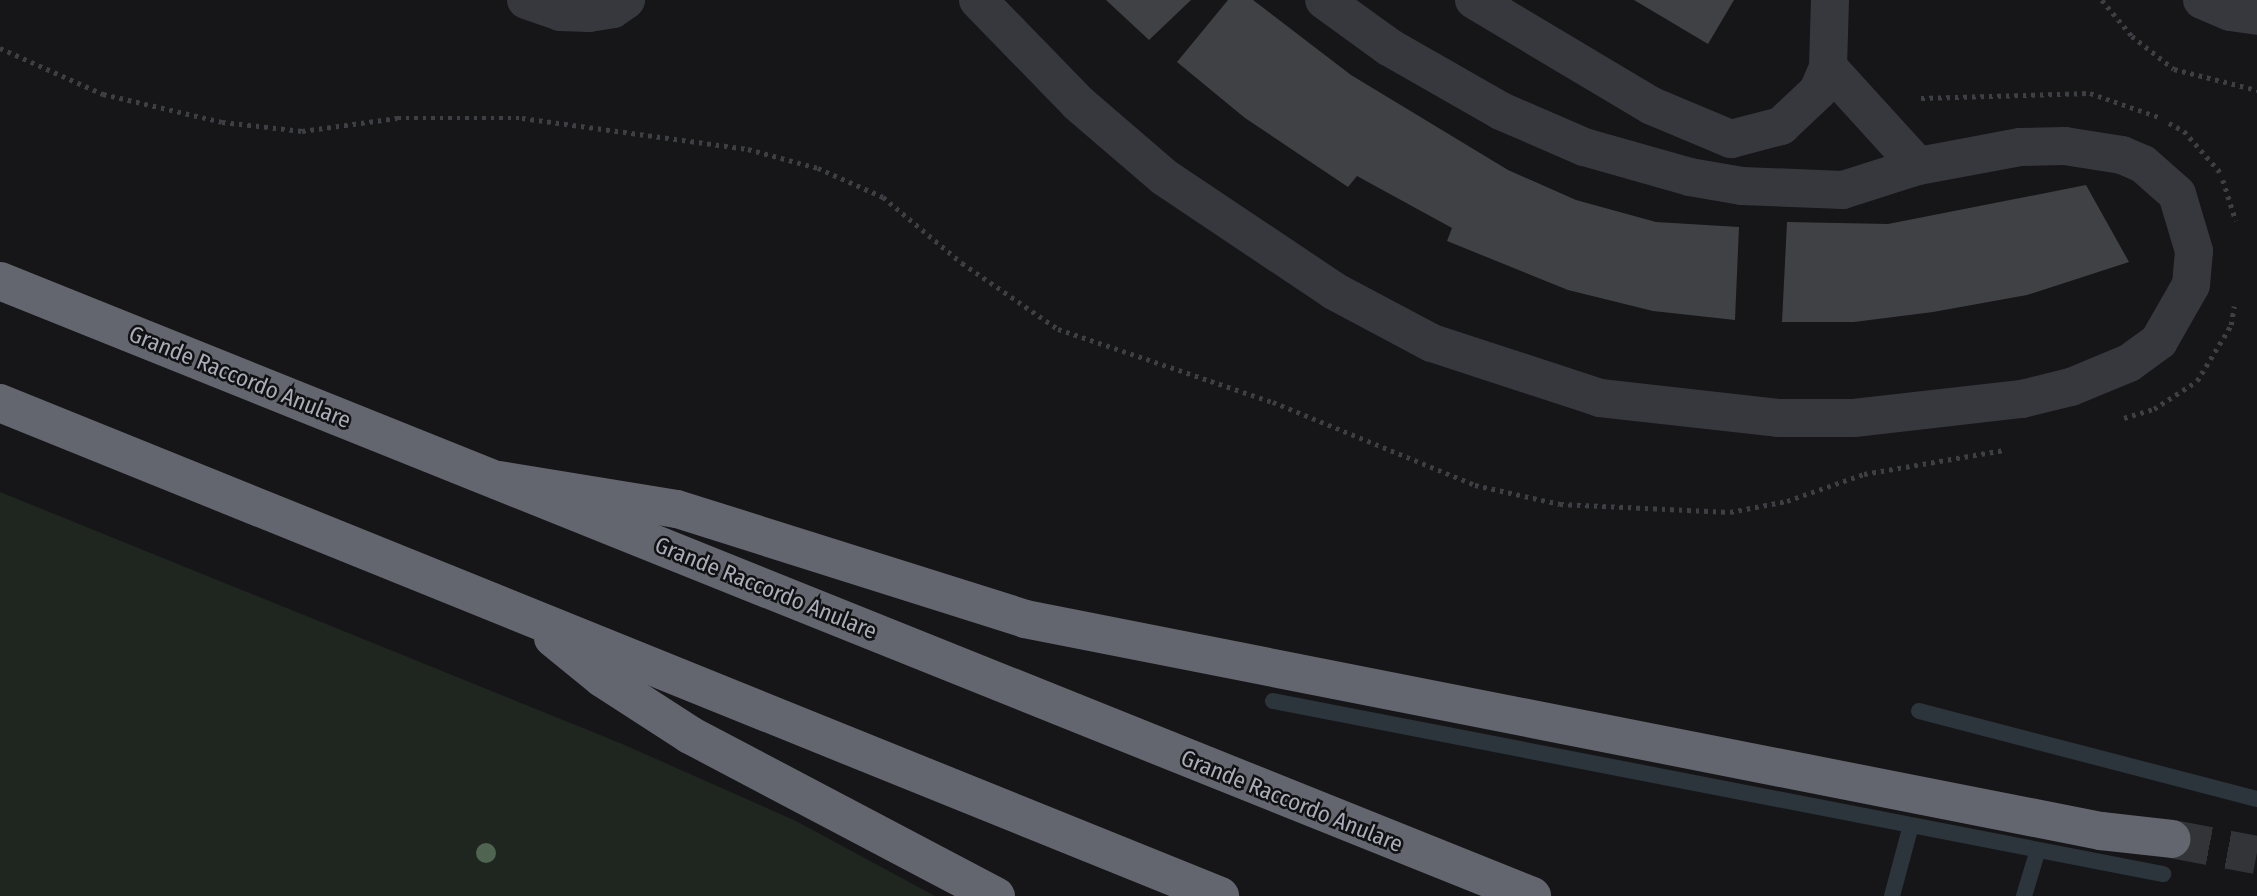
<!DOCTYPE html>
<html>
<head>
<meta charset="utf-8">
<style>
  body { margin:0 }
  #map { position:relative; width:2257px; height:896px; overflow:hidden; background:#161618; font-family:"Fira Sans Condensed",sans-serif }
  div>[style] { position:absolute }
  .green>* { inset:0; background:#1e261f }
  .stream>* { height:16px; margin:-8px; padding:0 8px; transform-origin:8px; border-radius:8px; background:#2c353c }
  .building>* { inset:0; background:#404145 }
  .highway-tunnel>* { height:38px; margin-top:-19px; transform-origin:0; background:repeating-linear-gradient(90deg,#333438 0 38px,transparent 0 57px) }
  .path>* { height:4.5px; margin-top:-2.25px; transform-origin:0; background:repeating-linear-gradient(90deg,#3d3f44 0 3.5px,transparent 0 8.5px) }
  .minor>* { height:38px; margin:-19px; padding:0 19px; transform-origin:19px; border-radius:19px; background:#37383d }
  .highway>* { height:38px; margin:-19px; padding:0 19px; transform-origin:19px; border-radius:19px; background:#63666e }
  .trees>* { width:20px; height:20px; margin:-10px; border-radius:50%; background:#506452 }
  span { translate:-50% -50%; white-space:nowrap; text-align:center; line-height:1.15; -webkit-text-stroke:5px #111113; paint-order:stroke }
  .street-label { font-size:23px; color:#a8adb8 }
</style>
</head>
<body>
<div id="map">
  <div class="green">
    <i style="clip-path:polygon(0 492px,620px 743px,796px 821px,935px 896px,0 896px)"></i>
  </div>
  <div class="stream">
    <i style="left:1273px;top:701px;width:907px;rotate:11deg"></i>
    <i style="left:1919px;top:711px;width:349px;rotate:14.6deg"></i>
    <i style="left:1892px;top:896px;width:69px;rotate:-75deg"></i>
    <i style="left:2024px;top:896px;width:45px;rotate:-73.2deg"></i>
  </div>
  <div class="building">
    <i style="clip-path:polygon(1106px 0,1191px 0,1149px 40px)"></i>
    <i style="clip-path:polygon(1228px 0,1253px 0,1351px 75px,1508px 170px,1576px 200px,1656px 222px,1739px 227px,1735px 320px,1653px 311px,1568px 290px,1447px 241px,1452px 228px,1357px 176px,1348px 187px,1245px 118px,1177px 62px)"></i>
    <i style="clip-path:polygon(1634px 0,1734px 0,1708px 44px)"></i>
    <i style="clip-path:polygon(2086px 185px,2129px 262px,2027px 295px,1933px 312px,1854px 322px,1782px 322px,1787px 222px,1888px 224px)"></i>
  </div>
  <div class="highway-tunnel">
    <i style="left:2172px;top:839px;width:86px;rotate:10.7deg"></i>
  </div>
  <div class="path">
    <i style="left:2102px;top:0;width:47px;rotate:50.2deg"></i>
    <i style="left:2132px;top:36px;width:53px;rotate:38.2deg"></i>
    <i style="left:2174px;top:69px;width:86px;rotate:14.2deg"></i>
    <i style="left:0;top:48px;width:113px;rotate:24.1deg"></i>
    <i style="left:103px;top:94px;width:122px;rotate:13.2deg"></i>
    <i style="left:222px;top:122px;width:81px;rotate:6.4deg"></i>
    <i style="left:302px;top:131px;width:96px;rotate:-7.8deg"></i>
    <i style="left:397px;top:118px;width:125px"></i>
    <i style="left:522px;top:118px;width:228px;rotate:7.8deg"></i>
    <i style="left:748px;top:149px;width:73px;rotate:15.2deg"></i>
    <i style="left:818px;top:168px;width:71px;rotate:24deg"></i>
    <i style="left:883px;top:197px;width:103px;rotate:39.9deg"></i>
    <i style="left:962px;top:263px;width:116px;rotate:34.5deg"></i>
    <i style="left:1058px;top:329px;width:227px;rotate:18.8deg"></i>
    <i style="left:1273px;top:402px;width:218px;rotate:22.3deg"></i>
    <i style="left:1475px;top:485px;width:87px;rotate:12.6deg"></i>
    <i style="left:1560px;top:504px;width:170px;rotate:2.7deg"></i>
    <i style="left:1730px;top:512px;width:58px;rotate:-10.9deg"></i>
    <i style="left:1787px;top:501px;width:82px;rotate:-19.3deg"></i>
    <i style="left:1864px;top:474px;width:142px;rotate:-9.7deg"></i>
    <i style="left:1921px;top:98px;width:169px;rotate:-1.7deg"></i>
    <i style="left:2090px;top:93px;width:73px;rotate:19.2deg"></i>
    <i style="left:2169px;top:123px;width:17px;rotate:28deg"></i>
    <i style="left:2184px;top:131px;width:55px;rotate:48.7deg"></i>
    <i style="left:2223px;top:180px;width:43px;rotate:72.4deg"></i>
    <i style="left:2124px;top:418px;width:31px;rotate:-17deg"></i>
    <i style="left:2154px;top:409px;width:51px;rotate:-33.1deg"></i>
    <i style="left:2197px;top:381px;width:66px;rotate:-58.7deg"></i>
    <i style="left:2231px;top:325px;width:19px;rotate:-81deg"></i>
  </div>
  <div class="minor">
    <i style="left:526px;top:0;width:36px;rotate:19deg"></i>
    <i style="left:560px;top:12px;width:29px;rotate:2deg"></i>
    <i style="left:589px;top:13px;width:24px;rotate:-9deg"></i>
    <i style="left:613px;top:9px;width:16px;rotate:-35deg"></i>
    <i style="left:978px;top:0;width:144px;rotate:45.8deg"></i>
    <i style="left:1078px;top:103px;width:113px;rotate:40.7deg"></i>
    <i style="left:1164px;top:177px;width:205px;rotate:33.8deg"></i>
    <i style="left:1334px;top:291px;width:111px;rotate:28deg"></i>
    <i style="left:1432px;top:343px;width:177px;rotate:18.1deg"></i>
    <i style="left:1600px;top:398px;width:179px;rotate:6.4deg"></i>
    <i style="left:1778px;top:418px;width:76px"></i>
    <i style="left:1854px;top:418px;width:169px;rotate:-6.5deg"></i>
    <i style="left:2022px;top:399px;width:50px;rotate:-13.8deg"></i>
    <i style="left:2071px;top:387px;width:63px;rotate:-22.5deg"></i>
    <i style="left:2129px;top:363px;width:37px;rotate:-36deg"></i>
    <i style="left:2159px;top:341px;width:64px;rotate:-60.3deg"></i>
    <i style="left:2191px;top:285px;width:34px;rotate:-85deg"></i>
    <i style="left:2194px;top:251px;width:59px;rotate:-106.6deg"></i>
    <i style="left:2177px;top:194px;width:45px;rotate:-138.6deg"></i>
    <i style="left:2143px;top:164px;width:23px;rotate:-157deg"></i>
    <i style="left:2122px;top:155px;width:58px;rotate:-171deg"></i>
    <i style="left:2065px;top:146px;width:45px;rotate:178.7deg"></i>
    <i style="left:2020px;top:147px;width:104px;rotate:169.4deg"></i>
    <i style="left:1918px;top:166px;width:79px;rotate:162.3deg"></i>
    <i style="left:1843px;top:190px;width:101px;rotate:-177.7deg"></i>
    <i style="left:1742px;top:186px;width:53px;rotate:-170.2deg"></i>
    <i style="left:1690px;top:177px;width:110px;rotate:-164.2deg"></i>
    <i style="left:1584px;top:147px;width:90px;rotate:-156.6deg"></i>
    <i style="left:1501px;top:111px;width:129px;rotate:-150.3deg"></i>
    <i style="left:1389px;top:47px;width:80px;rotate:-144.1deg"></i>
    <i style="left:1474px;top:0;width:207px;rotate:30.8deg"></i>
    <i style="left:1652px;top:106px;width:86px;rotate:22.7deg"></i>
    <i style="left:1731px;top:139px;width:52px;rotate:-14.6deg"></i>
    <i style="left:1781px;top:126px;width:51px;rotate:-43.4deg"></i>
    <i style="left:1818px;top:91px;width:26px;rotate:-67deg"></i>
    <i style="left:1828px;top:67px;width:67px;rotate:-88.3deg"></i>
    <i style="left:2202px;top:0;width:30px;rotate:23deg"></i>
    <i style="left:2230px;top:12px;width:27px;rotate:8deg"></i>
    <i style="left:1828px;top:67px;width:134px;rotate:47.7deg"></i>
  </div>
  <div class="highway">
    <i style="left:0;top:281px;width:1651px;rotate:21.87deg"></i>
    <i style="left:0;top:403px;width:1316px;rotate:22deg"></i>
    <i style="left:499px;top:480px;width:180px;rotate:9.3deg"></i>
    <i style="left:677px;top:509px;width:365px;rotate:17.5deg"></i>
    <i style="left:1025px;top:619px;width:1097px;rotate:11.15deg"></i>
    <i style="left:2101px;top:831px;width:71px;rotate:6.4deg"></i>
    <i style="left:553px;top:638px;width:63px;rotate:39.2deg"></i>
    <i style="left:602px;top:678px;width:105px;rotate:32.9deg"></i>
    <i style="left:690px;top:735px;width:346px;rotate:27.8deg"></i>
  </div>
  <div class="trees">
    <i style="left:486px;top:853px"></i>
  </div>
  <div class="street-label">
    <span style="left:240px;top:377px;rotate:22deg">Grande Raccordo Anulare</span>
    <span style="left:766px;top:588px;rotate:22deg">Grande Raccordo Anulare</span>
    <span style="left:1292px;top:801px;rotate:22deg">Grande Raccordo Anulare</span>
  </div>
</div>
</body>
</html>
